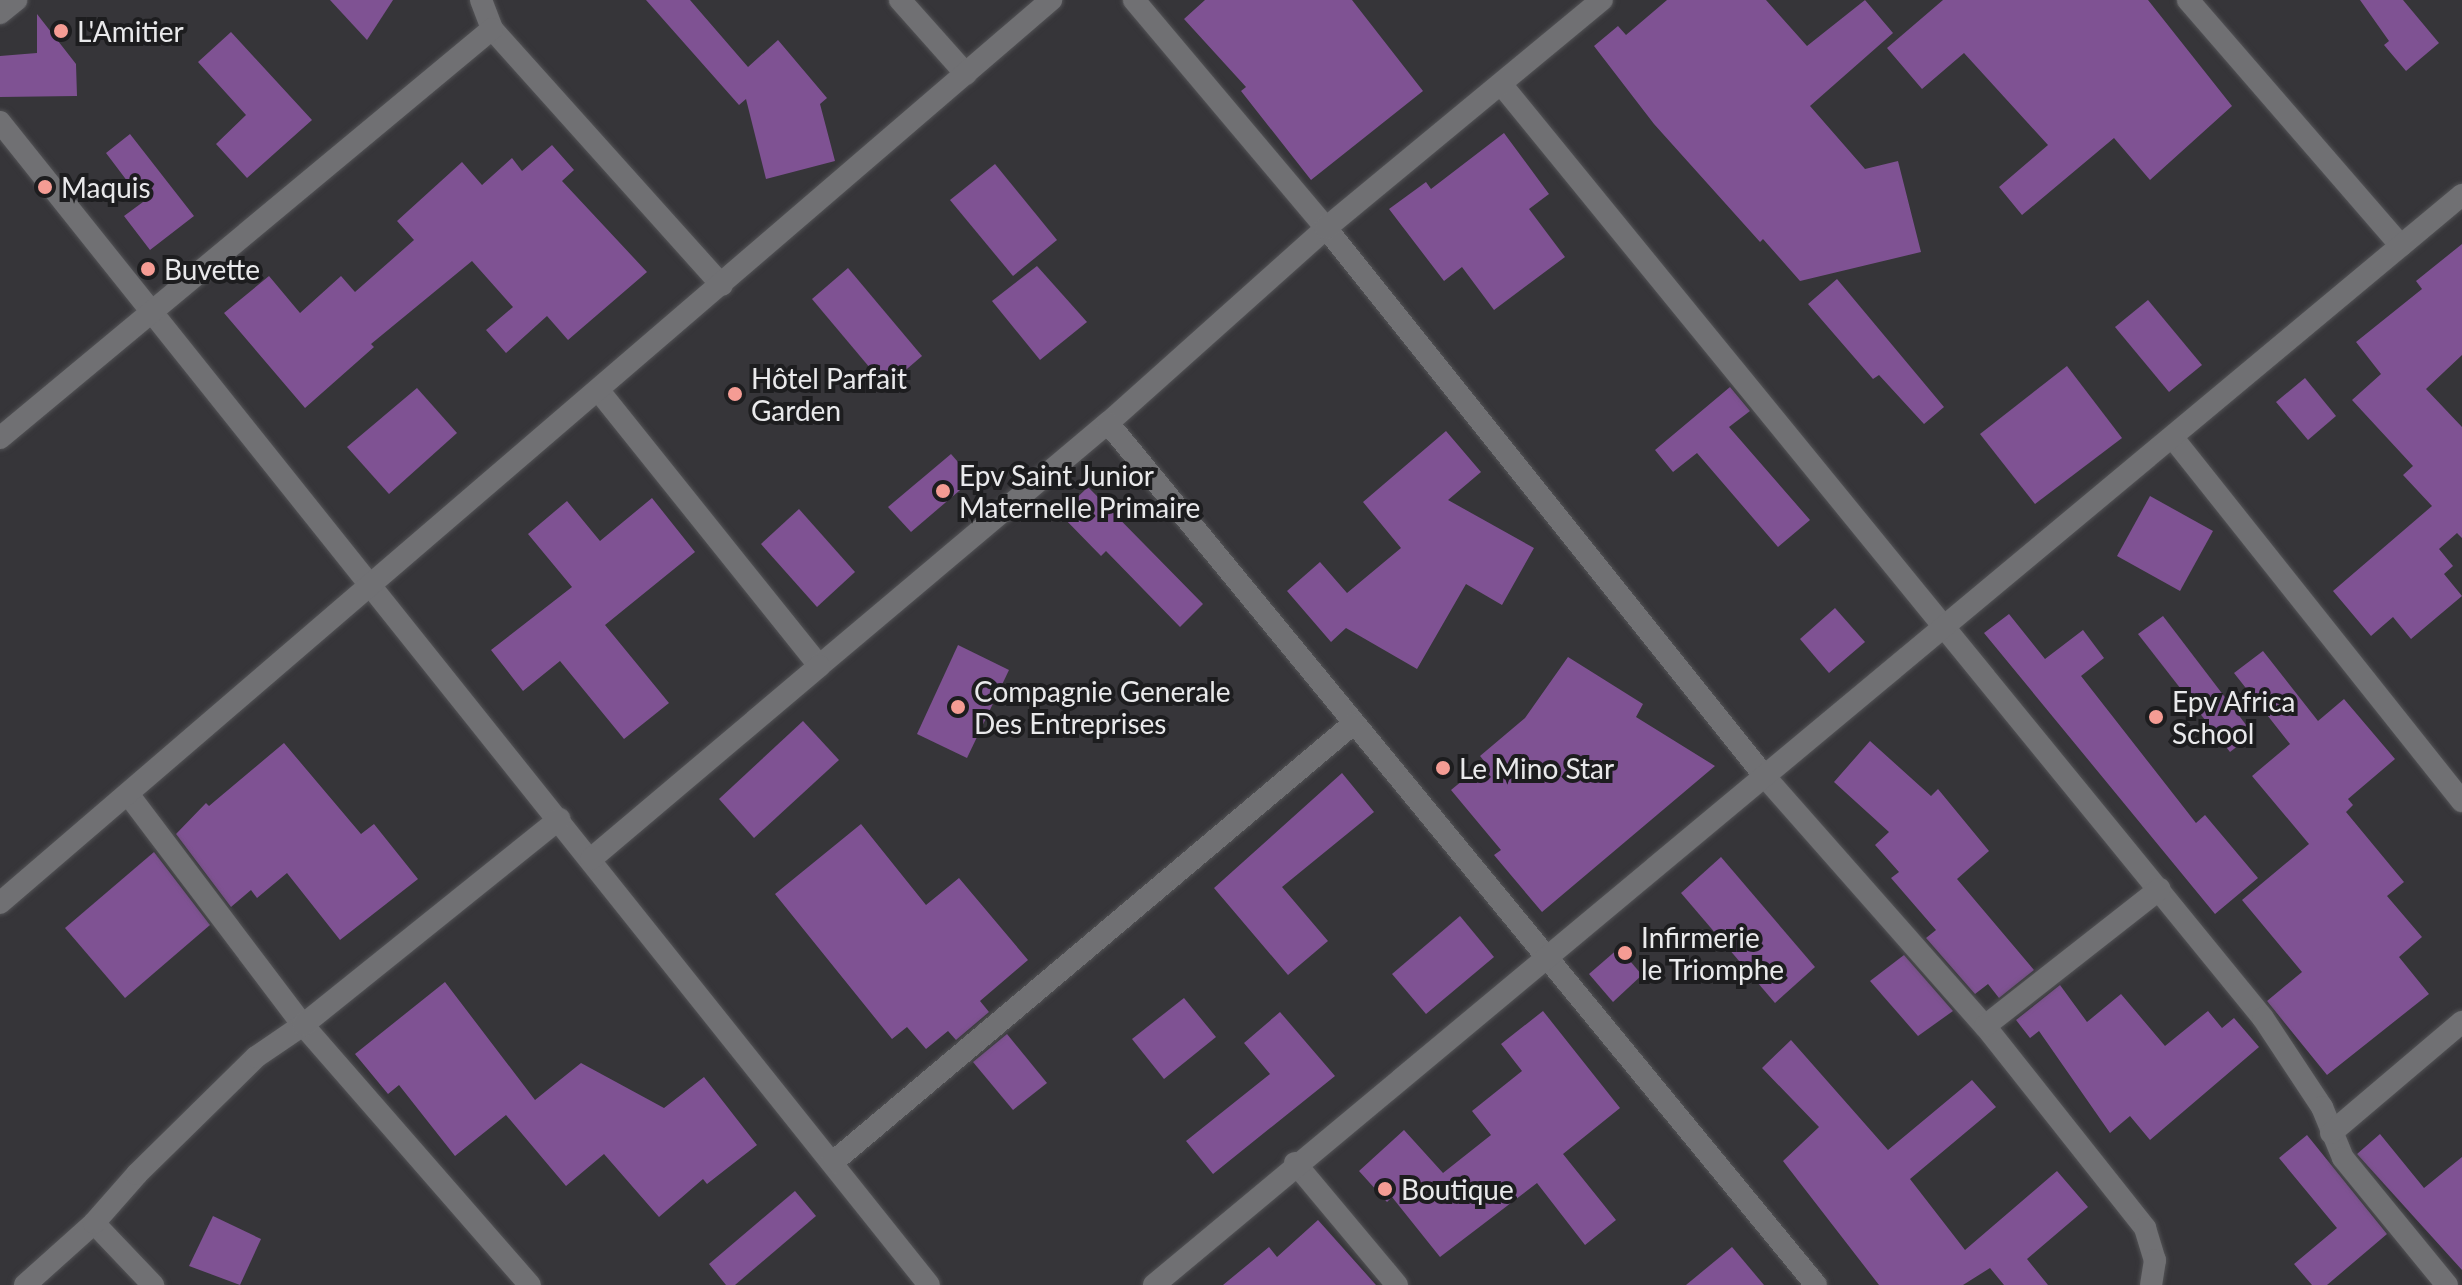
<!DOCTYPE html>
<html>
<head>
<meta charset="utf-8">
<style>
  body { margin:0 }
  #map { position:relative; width:2462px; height:1285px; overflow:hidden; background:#363539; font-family:Lato,sans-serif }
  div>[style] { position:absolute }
  .building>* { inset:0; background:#7f5293 }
  .roads { filter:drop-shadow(0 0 2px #525255) drop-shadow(0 0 2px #525255) }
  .minor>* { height:22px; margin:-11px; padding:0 11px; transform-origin:11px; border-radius:11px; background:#707073 }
  .dots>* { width:22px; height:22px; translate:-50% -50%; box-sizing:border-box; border:4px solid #1d1d1f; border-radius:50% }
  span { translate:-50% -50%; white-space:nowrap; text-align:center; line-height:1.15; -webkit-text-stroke:8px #1d1d1f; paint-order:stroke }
  .poi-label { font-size:28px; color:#e9e9eb }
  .left { translate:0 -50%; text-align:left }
</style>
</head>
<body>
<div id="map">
  <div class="building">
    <i style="clip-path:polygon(330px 0,393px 0,367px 40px)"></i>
    <i style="clip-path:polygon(646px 0,690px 0,748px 67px,778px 40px,827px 98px,820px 104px,835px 161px,766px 179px,746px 99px,739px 105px)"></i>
    <i style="clip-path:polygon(1205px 0,1352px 0,1423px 91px,1311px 180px,1241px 91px,1246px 87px,1184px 19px)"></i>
    <i style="clip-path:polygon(1667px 0,1766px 0,1807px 46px,1865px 0,1893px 33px,1810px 106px,1865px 169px,1898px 161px,1921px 252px,1800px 281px,1763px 239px,1760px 242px,1654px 124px,1594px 46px,1618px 26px,1626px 35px)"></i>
    <i style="clip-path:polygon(1943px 0,2148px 0,2232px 106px,2150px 180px,2114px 138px,2022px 215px,1999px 187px,2048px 145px,1964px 53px,1922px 89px,1887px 48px)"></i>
    <i style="clip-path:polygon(2360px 0,2403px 0,2439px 43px,2406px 71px,2384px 45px,2389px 41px)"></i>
    <i style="clip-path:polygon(37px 14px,76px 64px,77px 96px,0 97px,0 56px,37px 53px)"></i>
    <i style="clip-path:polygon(231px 32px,312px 120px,247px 178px,216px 144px,246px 115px,198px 62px)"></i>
    <i style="clip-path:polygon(1504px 133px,1549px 194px,1529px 209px,1565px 257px,1494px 310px,1462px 267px,1444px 281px,1389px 209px,1426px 182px,1431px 189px)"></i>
    <i style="clip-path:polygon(130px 134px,194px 216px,150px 250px,124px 216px,143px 202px,106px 153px)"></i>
    <i style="clip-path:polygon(552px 145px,574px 170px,562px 181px,647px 272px,568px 340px,547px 316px,506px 353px,486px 330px,513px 307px,472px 261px,371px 344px,374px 347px,305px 408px,224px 313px,269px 276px,300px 313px,341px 276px,355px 292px,414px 240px,397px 221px,462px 162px,482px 185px,512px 158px,522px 171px)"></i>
    <i style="clip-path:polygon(995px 164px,1057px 240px,1013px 276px,950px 200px)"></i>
    <i style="clip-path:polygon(2462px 244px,2462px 355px,2426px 389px,2462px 427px,2462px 538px,2457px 533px,2439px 549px,2453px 566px,2444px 574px,2462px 596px,2411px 639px,2393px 617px,2371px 636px,2333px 591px,2432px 506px,2403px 475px,2413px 466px,2352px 400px,2381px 374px,2356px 342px,2422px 289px,2416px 281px)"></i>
    <i style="clip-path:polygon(1037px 266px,1087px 322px,1040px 360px,992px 301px)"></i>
    <i style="clip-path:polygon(848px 268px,922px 356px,886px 387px,812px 299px)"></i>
    <i style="clip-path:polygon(1837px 279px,1944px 407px,1924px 424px,1879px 375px,1873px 379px,1808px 304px)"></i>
    <i style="clip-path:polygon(2148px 300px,2202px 365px,2169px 392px,2115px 327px)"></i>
    <i style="clip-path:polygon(2067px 366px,2122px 438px,2035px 504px,1980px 434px)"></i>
    <i style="clip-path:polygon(2305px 378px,2336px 416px,2308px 440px,2276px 402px)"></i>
    <i style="clip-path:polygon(1730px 387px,1750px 411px,1729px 427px,1810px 520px,1778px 547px,1697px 453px,1673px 472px,1655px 450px)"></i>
    <i style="clip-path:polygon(417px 388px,457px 433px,389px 494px,347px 447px)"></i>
    <i style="clip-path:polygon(1446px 431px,1481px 472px,1448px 500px,1534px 548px,1502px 605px,1466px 584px,1417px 669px,1346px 628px,1331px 642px,1287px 591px,1320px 562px,1347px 593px,1401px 548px,1363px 502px)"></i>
    <i style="clip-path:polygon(951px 454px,973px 479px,911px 532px,888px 507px)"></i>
    <i style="clip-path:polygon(1088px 487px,1203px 604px,1180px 627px,1106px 551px,1101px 556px,1060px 514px)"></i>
    <i style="clip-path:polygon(2150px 496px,2213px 531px,2180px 591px,2117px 556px)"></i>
    <i style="clip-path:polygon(652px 498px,695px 552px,605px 625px,669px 703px,624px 739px,560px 661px,523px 691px,491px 650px,572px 587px,528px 534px,567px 501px,600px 541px)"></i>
    <i style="clip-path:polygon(799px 509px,855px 572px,817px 607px,761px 544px)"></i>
    <i style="clip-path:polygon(1835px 608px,1865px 642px,1829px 673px,1800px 639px)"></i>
    <i style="clip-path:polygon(2009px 614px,2045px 659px,2083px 630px,2104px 658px,2081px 676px,2196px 823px,2205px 815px,2258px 878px,2215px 914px,1984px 633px)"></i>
    <i style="clip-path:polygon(2163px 616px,2253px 734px,2230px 752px,2138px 634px)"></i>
    <i style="clip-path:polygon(958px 645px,1009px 670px,967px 758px,917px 734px)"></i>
    <i style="clip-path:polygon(2263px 651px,2318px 721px,2344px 699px,2395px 759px,2348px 799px,2353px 805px,2346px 812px,2404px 882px,2387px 896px,2422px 937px,2399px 957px,2429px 994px,2327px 1075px,2267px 1001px,2302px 972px,2242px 900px,2309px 844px,2252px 776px,2290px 744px,2234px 673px)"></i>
    <i style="clip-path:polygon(1568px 657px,1643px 704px,1636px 717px,1715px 766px,1542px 912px,1494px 855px,1501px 850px,1451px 790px,1485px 762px,1480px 756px,1525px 718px)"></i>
    <i style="clip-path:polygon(803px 721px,839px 760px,754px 838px,719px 799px)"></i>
    <i style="clip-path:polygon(1870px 741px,1931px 796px,1938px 789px,1989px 851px,1957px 879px,2034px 970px,1999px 998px,1988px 984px,1975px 994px,1926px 938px,1936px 930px,1891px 878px,1899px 872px,1875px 845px,1889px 832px,1834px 782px)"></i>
    <i style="clip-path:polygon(284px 743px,361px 834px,374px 824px,418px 879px,340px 940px,287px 873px,257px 898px,251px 890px,231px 907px,176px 834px,206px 803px,209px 806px)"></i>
    <i style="clip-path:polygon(1342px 773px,1374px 812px,1282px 887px,1328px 941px,1288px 975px,1214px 888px)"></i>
    <i style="clip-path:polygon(861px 824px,926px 905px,959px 878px,1028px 960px,980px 1001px,989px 1012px,956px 1040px,948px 1031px,926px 1049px,907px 1027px,892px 1039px,775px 894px)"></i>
    <i style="clip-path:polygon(154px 852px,210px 925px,125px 998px,65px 928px)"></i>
    <i style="clip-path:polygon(1721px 857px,1815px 967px,1775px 1003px,1681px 893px)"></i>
    <i style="clip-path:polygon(1460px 916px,1494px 957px,1426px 1014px,1392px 974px)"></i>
    <i style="clip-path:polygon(1619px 948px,1642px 975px,1613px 1002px,1589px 974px)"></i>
    <i style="clip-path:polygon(1904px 955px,1953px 1011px,1918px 1036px,1870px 981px)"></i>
    <i style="clip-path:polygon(445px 982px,535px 1100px,581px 1063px,664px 1108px,704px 1077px,757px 1145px,707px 1184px,703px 1179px,659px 1217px,604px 1154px,566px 1186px,506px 1115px,455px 1156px,399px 1085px,388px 1094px,355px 1054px)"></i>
    <i style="clip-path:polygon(2060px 985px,2087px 1022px,2121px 994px,2165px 1046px,2208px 1011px,2222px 1028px,2234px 1018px,2259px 1047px,2150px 1140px,2130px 1116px,2110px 1133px,2039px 1031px,2030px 1038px,2016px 1020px)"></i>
    <i style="clip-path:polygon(1184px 998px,1216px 1037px,1164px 1079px,1132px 1039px)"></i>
    <i style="clip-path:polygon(1543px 1011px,1620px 1108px,1563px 1154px,1616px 1220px,1585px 1245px,1537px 1183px,1440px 1257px,1392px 1197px,1387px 1202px,1359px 1171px,1404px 1130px,1443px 1173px,1491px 1135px,1472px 1111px,1522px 1071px,1501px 1044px)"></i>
    <i style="clip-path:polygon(1280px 1012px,1335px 1076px,1213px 1174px,1186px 1141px,1270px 1074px,1244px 1043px)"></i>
    <i style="clip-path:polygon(1007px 1034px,1047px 1083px,1013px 1110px,973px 1062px)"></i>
    <i style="clip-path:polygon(1791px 1040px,1888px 1150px,1972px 1080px,1996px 1107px,1910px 1179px,1965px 1250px,2057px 1171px,2088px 1207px,2027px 1259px,2048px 1285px,2004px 1285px,1990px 1268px,1963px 1285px,1879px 1285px,1783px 1161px,1819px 1127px,1762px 1068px)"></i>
    <i style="clip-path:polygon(2380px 1134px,2424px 1188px,2462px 1157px,2462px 1270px,2357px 1154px)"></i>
    <i style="clip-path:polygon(2307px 1135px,2387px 1234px,2327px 1285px,2312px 1285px,2294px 1264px,2337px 1228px,2279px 1158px)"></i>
    <i style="clip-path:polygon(795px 1191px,816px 1216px,735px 1285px,726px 1285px,709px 1264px)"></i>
    <i style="clip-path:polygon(213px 1216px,261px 1239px,240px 1285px,189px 1266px)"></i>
    <i style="clip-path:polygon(1318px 1220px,1376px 1285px,1223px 1285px,1269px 1247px,1277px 1257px)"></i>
    <i style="clip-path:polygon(1732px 1247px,1764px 1285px,1686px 1285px)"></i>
  </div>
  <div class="roads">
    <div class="minor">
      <i style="left:481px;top:0;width:31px;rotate:69deg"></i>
      <i style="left:492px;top:29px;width:344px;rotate:48.1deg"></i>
      <i style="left:900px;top:0;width:99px;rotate:48.3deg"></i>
      <i style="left:1134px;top:0;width:298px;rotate:49.9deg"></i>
      <i style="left:1326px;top:228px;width:704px;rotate:51.34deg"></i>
      <i style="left:1766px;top:778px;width:331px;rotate:48.6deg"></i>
      <i style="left:1985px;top:1026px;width:258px;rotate:51.6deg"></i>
      <i style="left:2145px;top:1228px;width:34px;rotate:73deg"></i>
      <i style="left:2155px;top:1260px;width:25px;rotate:99deg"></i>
      <i style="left:2188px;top:0;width:325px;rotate:49.1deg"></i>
      <i style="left:0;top:13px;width:21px;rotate:-39deg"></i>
      <i style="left:1501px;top:84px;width:1205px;rotate:50.79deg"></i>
      <i style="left:2263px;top:1018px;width:107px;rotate:56.5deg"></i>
      <i style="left:2322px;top:1107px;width:55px;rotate:67.6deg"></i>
      <i style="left:2343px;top:1158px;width:164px;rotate:50.7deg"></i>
      <i style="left:0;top:122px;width:1488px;rotate:51.38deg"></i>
      <i style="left:599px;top:391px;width:352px;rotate:51.3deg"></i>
      <i style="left:819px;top:666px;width:378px;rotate:-40.1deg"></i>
      <i style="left:1108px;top:423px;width:292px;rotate:-41.8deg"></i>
      <i style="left:1326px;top:228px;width:358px;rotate:-39.6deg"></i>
      <i style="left:1108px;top:423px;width:1115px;rotate:50.6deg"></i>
      <i style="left:0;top:438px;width:640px;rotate:-39.74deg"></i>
      <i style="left:2173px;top:438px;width:464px;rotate:51.5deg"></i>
      <i style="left:128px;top:794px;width:290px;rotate:52.9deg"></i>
      <i style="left:303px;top:1025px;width:345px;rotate:48.9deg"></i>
      <i style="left:591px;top:859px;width:299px;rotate:-40.2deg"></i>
      <i style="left:0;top:903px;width:1386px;rotate:-40.67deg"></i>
      <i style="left:1985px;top:1026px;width:222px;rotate:-38.1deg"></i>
      <i style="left:2331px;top:1133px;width:172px;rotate:-40.3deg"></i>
      <i style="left:832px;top:1163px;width:681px;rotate:-40.12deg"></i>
      <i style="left:1295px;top:1163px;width:159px;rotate:50.1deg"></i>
      <i style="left:94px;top:1223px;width:86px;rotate:46.4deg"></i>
      <i style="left:25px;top:1285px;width:93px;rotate:-41.9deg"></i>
      <i style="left:94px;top:1223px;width:65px;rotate:-48.7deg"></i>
      <i style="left:137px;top:1174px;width:167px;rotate:-44.5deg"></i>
      <i style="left:256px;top:1057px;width:57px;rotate:-34.2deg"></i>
      <i style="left:303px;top:1025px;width:329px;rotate:-38.8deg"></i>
      <i style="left:1154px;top:1285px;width:1703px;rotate:-39.81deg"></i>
    </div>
  </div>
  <div class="dots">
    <i style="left:61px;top:31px;background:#f59c94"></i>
    <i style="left:45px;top:187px;background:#f59c94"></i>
    <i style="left:148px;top:269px;background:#f59c94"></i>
    <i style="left:735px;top:394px;background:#f59c94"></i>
    <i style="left:943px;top:491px;background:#f59c94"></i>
    <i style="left:958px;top:707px;background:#f59c94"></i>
    <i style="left:2156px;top:717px;background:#f59c94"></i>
    <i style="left:1443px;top:768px;background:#f59c94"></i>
    <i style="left:1625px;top:953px;background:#f59c94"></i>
    <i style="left:1385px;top:1189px;background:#f59c94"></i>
  </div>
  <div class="poi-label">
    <span class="left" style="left:77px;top:31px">L'Amitier</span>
    <span class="left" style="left:61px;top:187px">Maquis</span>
    <span class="left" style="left:164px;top:269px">Buvette</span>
    <span class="left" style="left:751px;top:394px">Hôtel Parfait<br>Garden</span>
    <span class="left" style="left:959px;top:491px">Epv Saint Junior<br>Maternelle Primaire</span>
    <span class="left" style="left:974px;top:707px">Compagnie Generale<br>Des Entreprises</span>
    <span class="left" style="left:2172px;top:717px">Epv Africa<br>School</span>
    <span class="left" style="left:1459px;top:768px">Le Mino Star</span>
    <span class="left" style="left:1641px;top:953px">Infirmerie<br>le Triomphe</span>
    <span class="left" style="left:1401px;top:1189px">Boutique</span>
  </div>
</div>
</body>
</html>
